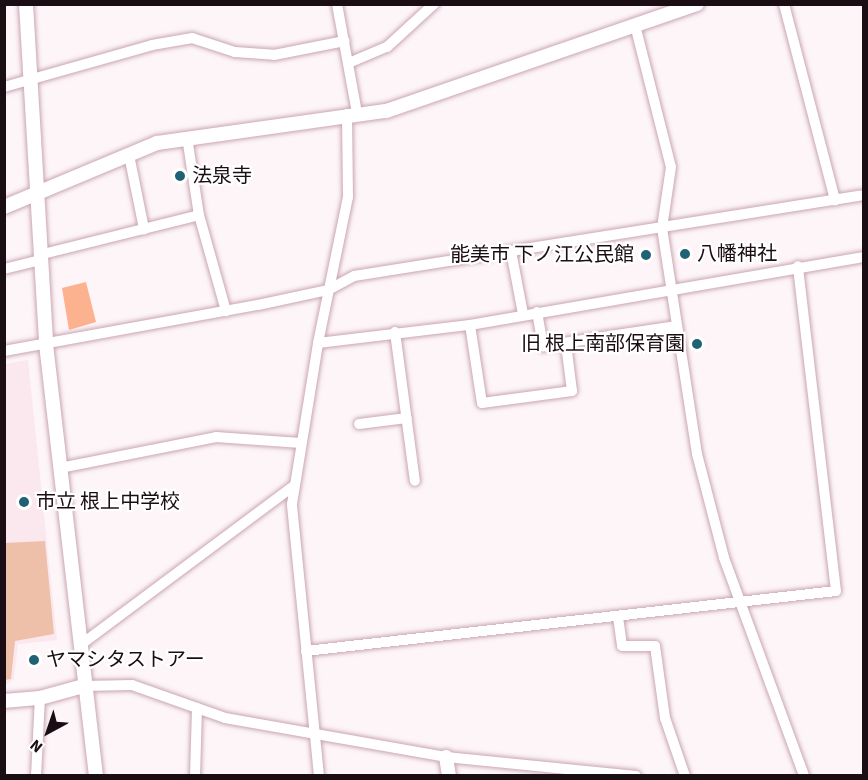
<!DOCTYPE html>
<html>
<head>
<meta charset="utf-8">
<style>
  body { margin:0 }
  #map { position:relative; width:868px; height:780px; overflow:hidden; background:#fdf5f8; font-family:"Source Sans 3","Noto Sans JP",sans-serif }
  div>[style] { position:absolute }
  .built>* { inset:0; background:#fbe8ef }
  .green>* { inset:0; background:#eec0a9 }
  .forest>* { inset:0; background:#fcb28e }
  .roads { filter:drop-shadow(0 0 2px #caa5b3) drop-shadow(0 0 2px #caa5b3) }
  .minor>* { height:10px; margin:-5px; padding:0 5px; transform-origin:5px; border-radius:5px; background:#fff }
  .tertiary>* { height:14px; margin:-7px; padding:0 7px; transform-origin:7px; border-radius:7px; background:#fff }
  .dots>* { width:16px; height:16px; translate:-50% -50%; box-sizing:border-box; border:3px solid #fff; border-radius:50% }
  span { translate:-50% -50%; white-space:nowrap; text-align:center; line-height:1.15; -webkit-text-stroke:4.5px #fff; paint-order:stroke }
  .poi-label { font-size:20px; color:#1a0d13 }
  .left { translate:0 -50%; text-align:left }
  .right { translate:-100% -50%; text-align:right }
  .frame { position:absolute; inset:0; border:6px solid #1a0d13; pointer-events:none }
  .north { position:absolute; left:18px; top:702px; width:60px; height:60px; -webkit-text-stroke:4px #fff; paint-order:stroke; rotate:220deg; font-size:16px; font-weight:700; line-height:24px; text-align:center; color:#1a0d13 }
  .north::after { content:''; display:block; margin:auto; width:21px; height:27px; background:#1a0d13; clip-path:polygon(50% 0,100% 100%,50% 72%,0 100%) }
</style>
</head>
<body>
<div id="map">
  <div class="built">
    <i style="clip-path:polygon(28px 360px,57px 640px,18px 644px,14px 679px,5px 685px,5px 364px)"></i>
  </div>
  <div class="green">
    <i style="clip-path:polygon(45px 541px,54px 634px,15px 641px,11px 679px,5px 680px,5px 543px)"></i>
  </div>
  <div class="forest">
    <i style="clip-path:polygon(86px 282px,96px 322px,69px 330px,62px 288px)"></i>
  </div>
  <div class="roads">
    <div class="minor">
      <i style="left:337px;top:4px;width:111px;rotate:79.6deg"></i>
      <i style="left:784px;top:4px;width:203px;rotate:75.4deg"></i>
      <i style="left:635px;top:25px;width:146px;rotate:75.8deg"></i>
      <i style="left:671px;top:167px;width:62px;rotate:98.4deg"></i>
      <i style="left:662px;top:228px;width:229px;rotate:81.2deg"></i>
      <i style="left:697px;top:454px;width:107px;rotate:75.4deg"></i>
      <i style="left:724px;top:558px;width:232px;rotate:69.8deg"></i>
      <i style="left:351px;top:62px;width:39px;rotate:-23deg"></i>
      <i style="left:387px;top:47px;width:64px;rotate:-42.5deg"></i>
      <i style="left:4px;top:87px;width:154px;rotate:-15.8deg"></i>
      <i style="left:152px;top:45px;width:41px;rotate:-9.9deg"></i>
      <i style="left:192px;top:38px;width:45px;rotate:18deg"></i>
      <i style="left:235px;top:52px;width:39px;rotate:4deg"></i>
      <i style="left:274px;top:55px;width:72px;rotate:-11.2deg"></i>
      <i style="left:187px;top:137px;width:79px;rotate:81.3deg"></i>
      <i style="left:199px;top:215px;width:100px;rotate:74.3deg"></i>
      <i style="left:129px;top:155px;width:76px;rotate:78.5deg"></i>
      <i style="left:511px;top:251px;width:64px;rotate:79.2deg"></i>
      <i style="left:39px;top:255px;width:165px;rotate:-14deg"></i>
      <i style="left:4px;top:269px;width:36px;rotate:-14deg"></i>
      <i style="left:537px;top:312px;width:35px;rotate:80deg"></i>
      <i style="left:543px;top:346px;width:135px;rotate:-8.5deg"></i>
      <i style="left:470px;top:325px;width:79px;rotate:81.3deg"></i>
      <i style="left:482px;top:403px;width:91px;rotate:-7.6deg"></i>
      <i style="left:572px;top:391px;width:47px;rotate:-97.3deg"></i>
      <i style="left:395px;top:332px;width:150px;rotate:82.4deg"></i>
      <i style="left:318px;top:343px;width:153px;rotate:-6.8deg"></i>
      <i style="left:470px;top:325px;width:400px;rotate:-9.8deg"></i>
      <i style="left:4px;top:351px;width:258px;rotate:-10.3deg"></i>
      <i style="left:258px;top:305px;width:72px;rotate:-12.1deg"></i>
      <i style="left:328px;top:290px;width:30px;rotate:-28deg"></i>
      <i style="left:354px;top:276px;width:516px;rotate:-9.02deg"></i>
      <i style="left:359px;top:424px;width:48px;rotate:-7.1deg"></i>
      <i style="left:60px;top:468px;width:159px;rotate:-11.2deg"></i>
      <i style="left:216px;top:437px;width:85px;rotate:4deg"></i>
      <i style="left:618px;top:617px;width:29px;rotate:82deg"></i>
      <i style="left:622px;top:646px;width:33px"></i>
      <i style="left:655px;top:646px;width:73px;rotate:82.1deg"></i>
      <i style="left:665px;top:718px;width:61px;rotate:71deg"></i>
      <i style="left:79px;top:646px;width:268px;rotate:-36.7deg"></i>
      <i style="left:306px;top:651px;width:533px;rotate:-6.46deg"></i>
      <i style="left:836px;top:591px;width:327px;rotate:-96.7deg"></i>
      <i style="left:84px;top:686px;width:48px;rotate:-1.2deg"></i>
      <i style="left:132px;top:685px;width:99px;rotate:19.5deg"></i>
      <i style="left:225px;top:718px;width:224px;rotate:10deg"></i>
      <i style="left:446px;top:757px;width:191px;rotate:5.7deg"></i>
      <i style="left:36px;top:776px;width:78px;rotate:-87.1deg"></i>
      <i style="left:195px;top:776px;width:68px;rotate:-88.3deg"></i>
      <i style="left:319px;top:776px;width:273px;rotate:-95.7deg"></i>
      <i style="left:292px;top:504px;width:163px;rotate:-80.8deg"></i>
      <i style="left:318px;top:343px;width:149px;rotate:-78.4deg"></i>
      <i style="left:348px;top:197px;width:83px;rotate:-90.7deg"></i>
    </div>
    <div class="tertiary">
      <i style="left:26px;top:4px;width:341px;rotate:86.6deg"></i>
      <i style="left:46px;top:344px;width:435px;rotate:83.4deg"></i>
      <i style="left:4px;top:207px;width:166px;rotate:-22.7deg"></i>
      <i style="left:157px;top:143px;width:231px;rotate:-8deg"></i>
      <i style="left:386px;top:111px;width:329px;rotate:-19deg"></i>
      <i style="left:4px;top:701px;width:36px;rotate:-5deg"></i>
      <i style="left:40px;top:698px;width:46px;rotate:-15.3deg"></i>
      <i style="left:446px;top:757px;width:19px;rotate:81deg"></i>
    </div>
  </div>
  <div class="dots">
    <i style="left:180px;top:176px;background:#1f6275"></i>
    <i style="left:685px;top:254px;background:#1f6275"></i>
    <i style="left:646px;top:255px;background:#1f6275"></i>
    <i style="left:697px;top:344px;background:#1f6275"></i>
    <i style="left:24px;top:502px;background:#1f6275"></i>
    <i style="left:34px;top:660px;background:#1f6275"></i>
  </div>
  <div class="poi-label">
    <span class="left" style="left:192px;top:176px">法泉寺</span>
    <span class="left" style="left:697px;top:254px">八幡神社</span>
    <span class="right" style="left:634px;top:255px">能美市 下ノ江公民館</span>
    <span class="right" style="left:685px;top:344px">旧 根上南部保育園</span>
    <span class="left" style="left:36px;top:502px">市立 根上中学校</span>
    <span class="left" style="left:46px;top:660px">ヤマシタストアー</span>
  </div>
  <div class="frame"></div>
  <div class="north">N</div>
</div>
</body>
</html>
